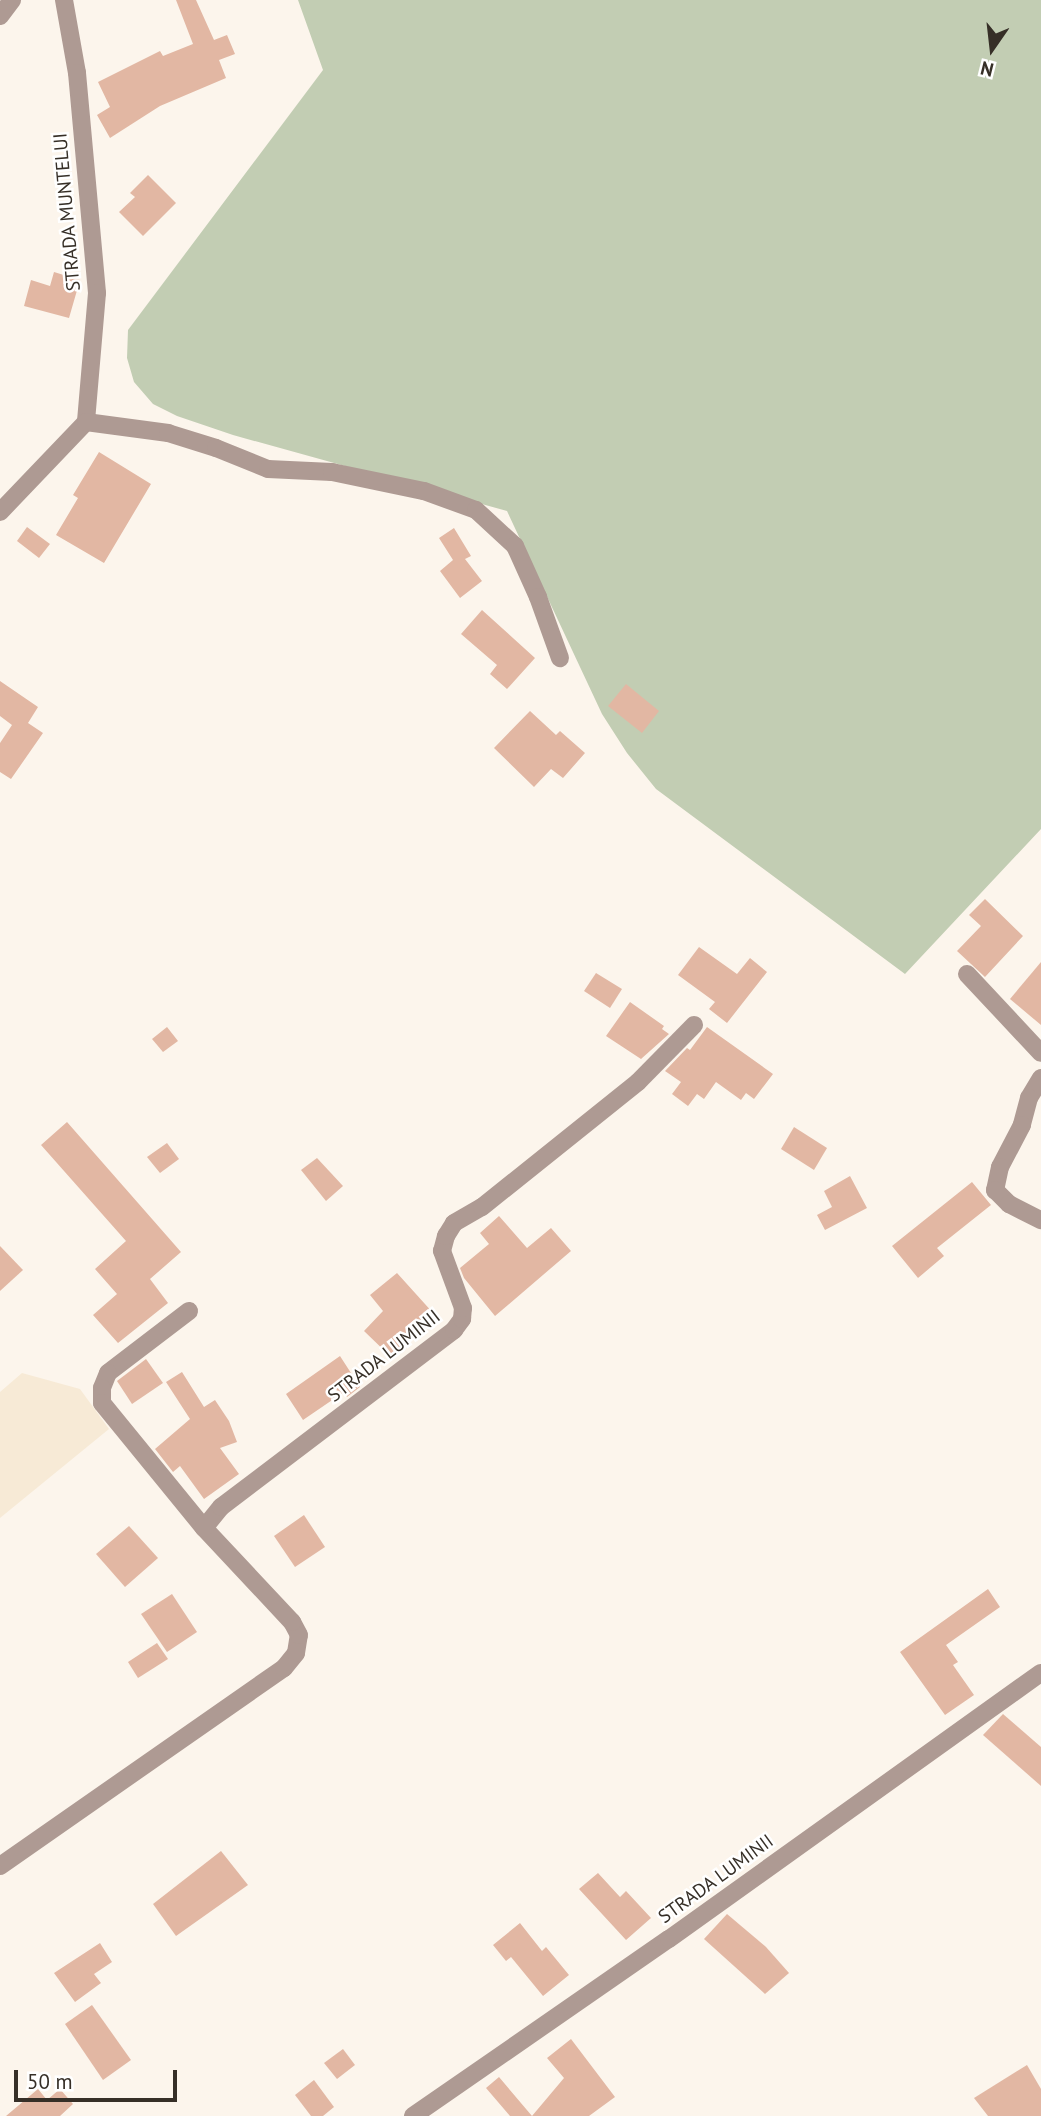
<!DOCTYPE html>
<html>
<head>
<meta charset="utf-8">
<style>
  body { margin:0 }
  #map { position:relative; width:1041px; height:2116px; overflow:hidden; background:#fcf5ec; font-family:"PT Sans",sans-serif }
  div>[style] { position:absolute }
  .industrial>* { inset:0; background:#f7ead6 }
  .green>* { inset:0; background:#c2cdb3 }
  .building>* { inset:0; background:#e2b7a3 }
  .minor>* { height:18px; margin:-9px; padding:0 9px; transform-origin:9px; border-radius:9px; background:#ae9a93 }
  span { translate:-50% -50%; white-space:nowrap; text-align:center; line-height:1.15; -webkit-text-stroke:5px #fff; paint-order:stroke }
  .street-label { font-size:19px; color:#362f27 }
  .north { position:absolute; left:957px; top:14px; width:70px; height:70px; -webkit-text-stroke:5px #fff; paint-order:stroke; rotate:194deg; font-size:19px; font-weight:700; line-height:28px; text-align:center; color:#362f27 }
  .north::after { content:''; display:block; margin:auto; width:24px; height:32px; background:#362f27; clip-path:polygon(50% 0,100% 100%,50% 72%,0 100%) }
  .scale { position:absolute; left:14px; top:2070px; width:163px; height:32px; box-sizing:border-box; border:4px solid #362f27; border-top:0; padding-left:9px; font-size:21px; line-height:24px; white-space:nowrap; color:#362f27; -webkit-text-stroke:5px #fff; paint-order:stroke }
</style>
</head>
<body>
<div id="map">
  <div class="industrial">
    <i style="clip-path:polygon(22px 1373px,80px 1389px,109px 1429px,0 1518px,0 1392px)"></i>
  </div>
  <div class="green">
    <i style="clip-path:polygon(298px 0,1041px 0,1041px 829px,905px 974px,656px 789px,627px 753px,602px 714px,507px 511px,233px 435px,177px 416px,153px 404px,134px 382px,127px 358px,128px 330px,323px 70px)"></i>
  </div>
  <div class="building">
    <i style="clip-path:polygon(176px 0,196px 0,214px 40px,227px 35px,235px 54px,219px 60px,226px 78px,160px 106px,110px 138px,97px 115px,110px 107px,98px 82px,160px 51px,163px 56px,193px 44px)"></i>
    <i style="clip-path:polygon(148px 175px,176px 203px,143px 236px,119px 212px,135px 197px,130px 193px)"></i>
    <i style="clip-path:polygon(54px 272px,80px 280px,69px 318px,24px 306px,31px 280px,50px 286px)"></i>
    <i style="clip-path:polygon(99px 452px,151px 484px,104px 563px,56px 535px,78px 498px,73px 495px)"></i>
    <i style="clip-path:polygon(27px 527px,50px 544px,39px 558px,17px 541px)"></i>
    <i style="clip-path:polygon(454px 528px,471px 556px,465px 559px,482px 581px,460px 598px,440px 571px,453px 560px,439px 538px)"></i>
    <i style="clip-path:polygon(482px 610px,535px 658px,507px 689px,490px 674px,497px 665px,461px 634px)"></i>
    <i style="clip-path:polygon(0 681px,38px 707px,28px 723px,43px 733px,11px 779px,0 772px,0 743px,12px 725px,0 716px)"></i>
    <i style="clip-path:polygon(626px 684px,659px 711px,642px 733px,608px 706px)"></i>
    <i style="clip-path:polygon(530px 711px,556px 735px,560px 731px,585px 753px,563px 778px,551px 769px,534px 787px,494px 748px)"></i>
    <i style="clip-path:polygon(985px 899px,1023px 936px,985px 977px,957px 951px,981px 926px,969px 915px)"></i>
    <i style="clip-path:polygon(699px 947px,737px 974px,750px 958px,767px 972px,727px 1023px,709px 1009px,715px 1002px,678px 975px)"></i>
    <i style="clip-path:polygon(1041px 962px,1041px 1025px,1010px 999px)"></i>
    <i style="clip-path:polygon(596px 973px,622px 989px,610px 1008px,584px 991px)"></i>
    <i style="clip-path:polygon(630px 1002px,664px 1026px,662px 1029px,669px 1034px,641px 1059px,606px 1036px)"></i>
    <i style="clip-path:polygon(167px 1027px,178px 1041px,163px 1052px,152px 1039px)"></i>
    <i style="clip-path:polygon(707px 1027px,773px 1074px,754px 1099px,746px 1093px,741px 1100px,716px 1082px,704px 1099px,697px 1094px,688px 1106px,672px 1094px,681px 1082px,665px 1071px,687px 1048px,690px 1050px)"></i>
    <i style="clip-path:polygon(67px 1122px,181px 1252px,150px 1279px,168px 1303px,118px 1343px,93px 1315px,117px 1294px,95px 1269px,126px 1241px,41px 1145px)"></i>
    <i style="clip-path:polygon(794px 1127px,827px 1148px,814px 1170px,781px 1149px)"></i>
    <i style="clip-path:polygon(167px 1143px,179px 1159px,160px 1173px,147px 1157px)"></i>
    <i style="clip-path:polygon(317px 1158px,343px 1186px,326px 1201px,301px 1170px)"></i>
    <i style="clip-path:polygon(850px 1176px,867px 1208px,825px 1230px,817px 1215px,832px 1207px,824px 1191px)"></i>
    <i style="clip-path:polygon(972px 1182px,991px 1205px,937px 1248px,944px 1256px,918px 1278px,892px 1246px)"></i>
    <i style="clip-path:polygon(499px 1216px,527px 1248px,551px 1228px,571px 1251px,495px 1316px,464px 1278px,460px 1268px,489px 1244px,480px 1233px)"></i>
    <i style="clip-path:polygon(0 1246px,23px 1270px,0 1291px)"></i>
    <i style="clip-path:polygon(397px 1273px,434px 1314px,392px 1358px,364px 1331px,383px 1311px,370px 1295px)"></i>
    <i style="clip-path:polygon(340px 1356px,360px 1387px,347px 1397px,344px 1392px,303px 1420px,286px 1394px)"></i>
    <i style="clip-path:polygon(146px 1359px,163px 1383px,132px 1404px,117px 1381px)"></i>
    <i style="clip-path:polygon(182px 1372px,204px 1407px,215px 1400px,229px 1421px,237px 1442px,220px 1448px,239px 1474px,204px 1499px,180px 1466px,173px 1472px,155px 1449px,190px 1419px,166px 1382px)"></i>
    <i style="clip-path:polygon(304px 1515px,325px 1547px,295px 1567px,274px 1536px)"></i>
    <i style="clip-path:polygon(129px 1526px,158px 1558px,125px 1587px,96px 1554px)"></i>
    <i style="clip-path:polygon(988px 1589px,1000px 1607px,946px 1645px,958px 1662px,953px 1665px,974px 1695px,945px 1715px,900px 1652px)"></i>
    <i style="clip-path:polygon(172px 1594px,197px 1632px,167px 1652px,141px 1614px)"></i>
    <i style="clip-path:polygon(157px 1643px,168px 1659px,138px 1678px,128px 1662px)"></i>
    <i style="clip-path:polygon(1003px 1714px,1041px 1747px,1041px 1786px,983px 1735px)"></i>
    <i style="clip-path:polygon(221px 1851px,248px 1885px,176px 1936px,153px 1904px)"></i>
    <i style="clip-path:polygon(598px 1873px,620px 1897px,626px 1891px,651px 1918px,626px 1940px,579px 1889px)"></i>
    <i style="clip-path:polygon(727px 1914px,766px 1947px,789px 1973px,765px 1994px,704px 1939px)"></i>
    <i style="clip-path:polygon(520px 1923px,542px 1951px,546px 1947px,569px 1975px,543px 1996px,511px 1957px,506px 1961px,493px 1945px)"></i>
    <i style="clip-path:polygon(100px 1943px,112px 1962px,94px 1974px,101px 1983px,75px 2002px,54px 1973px)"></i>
    <i style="clip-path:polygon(92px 2005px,131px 2060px,103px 2080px,65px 2024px)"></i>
    <i style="clip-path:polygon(571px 2039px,615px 2097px,589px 2116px,510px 2116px,486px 2088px,499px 2077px,532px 2116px,564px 2078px,547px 2058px)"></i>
    <i style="clip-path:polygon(343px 2049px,355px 2065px,337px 2079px,324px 2063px)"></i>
    <i style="clip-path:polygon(1027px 2065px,1041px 2089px,1041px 2116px,988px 2116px,974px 2098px)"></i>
    <i style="clip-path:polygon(314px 2080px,334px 2107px,323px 2116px,311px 2116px,295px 2095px)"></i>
    <i style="clip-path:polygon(38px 2089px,47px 2100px,60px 2089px,73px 2104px,60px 2116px,6px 2116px)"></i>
  </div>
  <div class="minor">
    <i style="left:64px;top:0;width:74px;rotate:79.9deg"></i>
    <i style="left:77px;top:73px;width:221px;rotate:84.8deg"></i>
    <i style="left:97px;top:293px;width:129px;rotate:94.9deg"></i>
    <i style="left:0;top:16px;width:20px;rotate:-53deg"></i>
    <i style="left:0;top:512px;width:124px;rotate:-46.3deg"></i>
    <i style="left:86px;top:422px;width:83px;rotate:7.6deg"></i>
    <i style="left:168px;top:433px;width:50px;rotate:17.4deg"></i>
    <i style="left:216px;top:448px;width:56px;rotate:22deg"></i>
    <i style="left:268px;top:469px;width:64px;rotate:2.7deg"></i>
    <i style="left:332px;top:472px;width:94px;rotate:11.7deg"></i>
    <i style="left:424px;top:491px;width:55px;rotate:20.1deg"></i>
    <i style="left:476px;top:510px;width:53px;rotate:42.7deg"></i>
    <i style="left:515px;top:546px;width:56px;rotate:65.7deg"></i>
    <i style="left:538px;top:597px;width:65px;rotate:70.2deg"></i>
    <i style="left:967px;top:974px;width:108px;rotate:46.9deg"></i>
    <i style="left:1041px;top:1078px;width:23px;rotate:121deg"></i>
    <i style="left:1029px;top:1098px;width:28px;rotate:105deg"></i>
    <i style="left:1022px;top:1125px;width:47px;rotate:117.6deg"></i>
    <i style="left:1000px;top:1167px;width:24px;rotate:102deg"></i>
    <i style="left:995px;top:1190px;width:20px;rotate:45deg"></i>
    <i style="left:1009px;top:1204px;width:36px;rotate:27deg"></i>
    <i style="left:189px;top:1311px;width:102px;rotate:142.6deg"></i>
    <i style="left:108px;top:1373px;width:16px;rotate:112deg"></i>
    <i style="left:102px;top:1388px;width:15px;rotate:90deg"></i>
    <i style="left:102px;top:1403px;width:161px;rotate:50.8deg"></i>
    <i style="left:0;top:1866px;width:346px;rotate:-34.9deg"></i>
    <i style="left:284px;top:1668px;width:19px;rotate:-51deg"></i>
    <i style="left:296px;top:1653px;width:18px;rotate:-81deg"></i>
    <i style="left:299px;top:1635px;width:15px;rotate:-118deg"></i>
    <i style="left:292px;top:1622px;width:129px;rotate:-133.1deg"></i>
    <i style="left:204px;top:1528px;width:27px;rotate:-51deg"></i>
    <i style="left:221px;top:1507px;width:293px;rotate:-37.2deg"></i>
    <i style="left:454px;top:1330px;width:14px;rotate:-54deg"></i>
    <i style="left:462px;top:1319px;width:11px;rotate:-85deg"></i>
    <i style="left:463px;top:1308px;width:61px;rotate:-110.2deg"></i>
    <i style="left:442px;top:1251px;width:16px;rotate:-75deg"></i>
    <i style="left:446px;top:1236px;width:15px;rotate:-58deg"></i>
    <i style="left:454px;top:1223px;width:32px;rotate:-30deg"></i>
    <i style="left:482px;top:1207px;width:200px;rotate:-38.7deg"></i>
    <i style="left:638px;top:1082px;width:80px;rotate:-45.5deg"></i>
    <i style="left:413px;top:2116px;width:311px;rotate:-34.7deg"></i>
    <i style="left:669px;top:1939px;width:457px;rotate:-35.6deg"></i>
  </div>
  <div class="street-label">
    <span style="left:67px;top:212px;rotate:-95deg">STRADA MUNTELUI</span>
    <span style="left:384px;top:1356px;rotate:-38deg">STRADA LUMINII</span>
    <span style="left:716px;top:1879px;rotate:-36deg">STRADA LUMINII</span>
  </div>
  <div class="north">N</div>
  <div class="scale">50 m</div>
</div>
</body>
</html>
